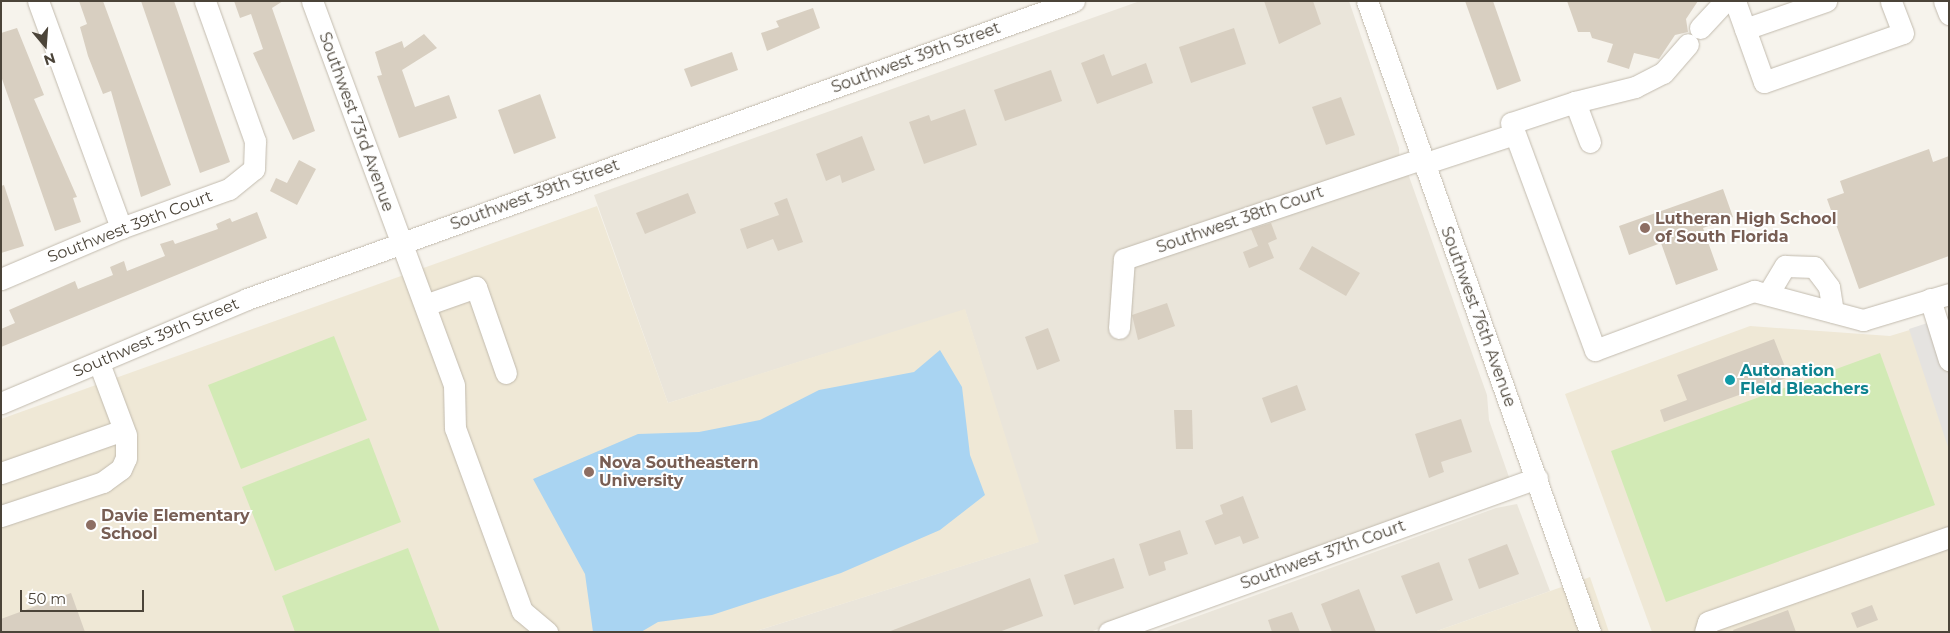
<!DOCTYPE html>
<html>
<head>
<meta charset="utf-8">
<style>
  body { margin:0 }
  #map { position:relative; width:1950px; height:633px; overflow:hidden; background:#f6f3ec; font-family:Montserrat,sans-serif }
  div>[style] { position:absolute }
  .residential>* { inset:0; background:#eae5da }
  .education>* { inset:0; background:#efe8d6 }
  .green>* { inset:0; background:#d2eab5 }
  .parking>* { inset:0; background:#e5e3e0 }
  .water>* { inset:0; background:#a9d4f2 }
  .building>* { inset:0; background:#d8cfc1 }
  .roads { filter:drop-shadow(0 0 1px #c2bbae) drop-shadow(0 0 1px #c2bbae) }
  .minor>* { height:21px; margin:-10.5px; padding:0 10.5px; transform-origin:10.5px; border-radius:10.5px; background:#fff }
  .dots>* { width:14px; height:14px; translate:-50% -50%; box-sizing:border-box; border:2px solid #fff; border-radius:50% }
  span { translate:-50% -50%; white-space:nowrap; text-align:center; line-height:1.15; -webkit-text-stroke:4px #fff; paint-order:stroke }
  .street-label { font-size:16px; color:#4b4439 }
  .education-label { font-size:16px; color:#785e54; font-weight:700 }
  .left { translate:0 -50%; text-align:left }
  .culture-label { font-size:16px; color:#0d838f; font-weight:700 }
  .frame { position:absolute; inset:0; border:2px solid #4b4439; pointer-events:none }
  .north { position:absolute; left:20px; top:20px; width:50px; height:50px; -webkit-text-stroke:4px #fff; paint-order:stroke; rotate:162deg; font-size:14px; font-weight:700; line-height:20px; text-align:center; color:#4b4439 }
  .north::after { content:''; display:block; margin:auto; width:18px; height:22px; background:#4b4439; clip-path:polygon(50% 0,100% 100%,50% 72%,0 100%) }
  .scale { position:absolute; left:20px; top:590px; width:124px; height:22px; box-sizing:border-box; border:2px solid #4b4439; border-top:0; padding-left:6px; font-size:15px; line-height:18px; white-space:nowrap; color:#4b4439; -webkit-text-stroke:4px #fff; paint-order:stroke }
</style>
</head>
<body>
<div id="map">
  <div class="residential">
    <i style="clip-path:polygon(1140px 1px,1349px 1px,1399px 148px,1400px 169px,1406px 168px,1487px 395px,1489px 420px,1510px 480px,1090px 632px,753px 632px,1038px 542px,965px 310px,668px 403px,594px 195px)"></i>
    <i style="clip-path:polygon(1517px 504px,1550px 591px,1434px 632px,1154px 632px,1496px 508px)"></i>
  </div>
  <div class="education">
    <i style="clip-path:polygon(597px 206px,668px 403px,965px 309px,1039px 542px,753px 632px,1px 632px,1px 419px)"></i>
    <i style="clip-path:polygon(1949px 318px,1949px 632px,1652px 632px,1565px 394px,1750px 326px,1890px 336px)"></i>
    <i style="clip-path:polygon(1590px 577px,1609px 632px,1434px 632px)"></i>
  </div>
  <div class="green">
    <i style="clip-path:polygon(334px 336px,367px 420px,241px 469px,208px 385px)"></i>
    <i style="clip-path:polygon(1880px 353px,1935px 505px,1666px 602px,1611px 451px)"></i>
    <i style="clip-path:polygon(369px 438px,401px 522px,275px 571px,242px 487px)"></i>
    <i style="clip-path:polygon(408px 548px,440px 632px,295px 632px,282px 596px)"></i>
  </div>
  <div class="parking">
    <i style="clip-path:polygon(1949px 316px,1949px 450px,1909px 329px)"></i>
  </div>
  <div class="water">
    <i style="clip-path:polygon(940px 350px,962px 387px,970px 455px,985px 495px,940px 530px,841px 573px,712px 615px,658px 622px,641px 632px,593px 632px,585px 574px,533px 479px,638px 434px,699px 432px,760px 420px,819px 390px,914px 372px)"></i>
  </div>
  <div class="building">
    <i style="clip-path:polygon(79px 1px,103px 1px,171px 185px,141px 197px,111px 91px,103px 94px,88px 56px,80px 27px,87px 24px)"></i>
    <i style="clip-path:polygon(141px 1px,174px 1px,230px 162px,200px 173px)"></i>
    <i style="clip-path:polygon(234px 1px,283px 1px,272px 8px,315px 131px,293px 140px,253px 53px,263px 49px,251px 14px,240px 18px)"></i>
    <i style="clip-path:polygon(1264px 1px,1313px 1px,1321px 24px,1279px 44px)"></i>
    <i style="clip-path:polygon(1465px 1px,1493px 1px,1521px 81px,1497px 90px)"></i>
    <i style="clip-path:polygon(1567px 1px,1698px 1px,1686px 19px,1688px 32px,1675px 35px,1659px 59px,1634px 53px,1629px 69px,1607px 62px,1613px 44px,1592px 38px,1590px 32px,1578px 32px)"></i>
    <i style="clip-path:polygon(813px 8px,820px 28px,767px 51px,761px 33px,779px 27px,776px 21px)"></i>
    <i style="clip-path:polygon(17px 28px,44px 95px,34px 99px,77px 197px,73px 198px,81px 222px,55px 231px,1px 76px,1px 33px)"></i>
    <i style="clip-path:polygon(1234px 28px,1246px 64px,1191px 83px,1179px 47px)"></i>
    <i style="clip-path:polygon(424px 34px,437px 48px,402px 70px,415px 107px,449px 95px,457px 118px,399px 138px,377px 76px,382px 75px,375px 52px,402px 41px,404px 48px)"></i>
    <i style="clip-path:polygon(732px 52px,738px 70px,691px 87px,684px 69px)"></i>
    <i style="clip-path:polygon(1104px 54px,1112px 76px,1146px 63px,1153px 83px,1097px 104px,1081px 63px)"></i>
    <i style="clip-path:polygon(1051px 70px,1062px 101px,1005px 121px,994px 90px)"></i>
    <i style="clip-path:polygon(540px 94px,556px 138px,514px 154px,498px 110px)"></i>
    <i style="clip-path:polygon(1341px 97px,1355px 135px,1326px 145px,1312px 107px)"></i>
    <i style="clip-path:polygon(965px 109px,977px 145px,924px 164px,909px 122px,929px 115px,931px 121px)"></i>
    <i style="clip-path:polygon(862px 136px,875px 170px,842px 183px,840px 175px,826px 181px,816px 154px)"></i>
    <i style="clip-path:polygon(1929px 149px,1933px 162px,1949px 156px,1949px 256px,1859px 289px,1827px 199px,1844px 193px,1840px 181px)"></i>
    <i style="clip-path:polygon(299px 160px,316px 169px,297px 205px,270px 191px,276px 178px,287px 183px)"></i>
    <i style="clip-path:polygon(4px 185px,24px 246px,1px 253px,1px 186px)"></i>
    <i style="clip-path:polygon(1723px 189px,1733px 217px,1703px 228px,1718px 270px,1676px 285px,1661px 243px,1629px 255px,1619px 226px)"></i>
    <i style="clip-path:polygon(688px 193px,696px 213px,645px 234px,636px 213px)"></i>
    <i style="clip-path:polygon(787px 198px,803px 242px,778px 251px,773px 239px,747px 249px,740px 229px,779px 215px,774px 203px)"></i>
    <i style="clip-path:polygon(257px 212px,267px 238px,1px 347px,1px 329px,15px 323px,9px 310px,75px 281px,78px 289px,113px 275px,110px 267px,124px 261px,127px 271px,165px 256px,160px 244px,173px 240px,175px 244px,218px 229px,216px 224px,230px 218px,232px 222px)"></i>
    <i style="clip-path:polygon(1271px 223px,1277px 239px,1268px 243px,1274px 258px,1249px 268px,1243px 252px,1258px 246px,1251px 229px)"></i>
    <i style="clip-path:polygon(1312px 246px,1360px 273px,1346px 296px,1299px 269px)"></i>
    <i style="clip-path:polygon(1167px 303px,1175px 326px,1138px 340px,1132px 315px)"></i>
    <i style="clip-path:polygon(1048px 328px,1060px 361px,1037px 370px,1025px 337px)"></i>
    <i style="clip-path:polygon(1774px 339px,1789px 377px,1664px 422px,1660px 410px,1687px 400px,1677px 375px)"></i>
    <i style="clip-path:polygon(1297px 385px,1306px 410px,1271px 423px,1262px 398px)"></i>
    <i style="clip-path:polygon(1174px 410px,1192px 410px,1193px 449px,1176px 449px)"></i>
    <i style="clip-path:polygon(1461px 419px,1472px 452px,1441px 462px,1444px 472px,1429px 478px,1415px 434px)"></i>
    <i style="clip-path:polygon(1243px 496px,1259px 538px,1243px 544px,1240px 536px,1215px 545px,1205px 521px,1223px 514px,1220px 505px)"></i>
    <i style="clip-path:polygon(1180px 530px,1188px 554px,1164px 562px,1166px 570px,1149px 576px,1139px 544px)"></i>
    <i style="clip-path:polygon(1507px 544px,1519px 574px,1479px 589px,1468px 559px)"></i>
    <i style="clip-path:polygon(1114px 558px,1124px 588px,1074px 605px,1064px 575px)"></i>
    <i style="clip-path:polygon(1439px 562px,1453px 600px,1416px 614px,1401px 576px)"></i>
    <i style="clip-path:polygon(1030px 578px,1043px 616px,999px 632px,888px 632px)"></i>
    <i style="clip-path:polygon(1359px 589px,1376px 632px,1332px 632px,1321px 604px)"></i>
    <i style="clip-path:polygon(71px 593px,85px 632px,1px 632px,1px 619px)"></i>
    <i style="clip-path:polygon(1872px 605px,1878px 620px,1857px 628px,1851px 613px)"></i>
    <i style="clip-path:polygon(1788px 610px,1796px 632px,1734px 632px,1733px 630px)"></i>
    <i style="clip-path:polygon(1292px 612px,1300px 632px,1272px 632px,1268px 620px)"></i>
  </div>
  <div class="roads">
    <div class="minor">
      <i style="left:38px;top:1px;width:242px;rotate:69.9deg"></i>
      <i style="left:312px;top:1px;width:409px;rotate:69.7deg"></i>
      <i style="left:454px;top:385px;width:43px;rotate:88.7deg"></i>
      <i style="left:455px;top:428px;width:195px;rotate:69.9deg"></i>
      <i style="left:522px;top:611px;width:33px;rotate:40deg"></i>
      <i style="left:1367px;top:1px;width:669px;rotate:70.54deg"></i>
      <i style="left:1735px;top:1px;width:86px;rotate:70.3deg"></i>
      <i style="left:1764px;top:82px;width:147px;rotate:-19.4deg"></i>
      <i style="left:1903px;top:33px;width:34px;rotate:-111deg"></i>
      <i style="left:1944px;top:1px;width:14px;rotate:69deg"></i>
      <i style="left:1700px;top:28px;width:37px;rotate:-47deg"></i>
      <i style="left:1745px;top:29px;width:86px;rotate:-19.1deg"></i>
      <i style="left:1575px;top:102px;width:62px;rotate:-14deg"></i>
      <i style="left:1635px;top:87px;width:31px;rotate:-27deg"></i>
      <i style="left:1663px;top:73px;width:38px;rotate:-49deg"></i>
      <i style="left:1590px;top:142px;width:43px;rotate:-110.6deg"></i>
      <i style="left:1575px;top:102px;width:67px;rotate:161.8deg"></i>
      <i style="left:1511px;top:123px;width:242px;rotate:69.7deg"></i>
      <i style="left:1595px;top:350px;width:170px;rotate:-20.4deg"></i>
      <i style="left:1754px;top:291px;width:113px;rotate:14.9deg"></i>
      <i style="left:1863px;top:320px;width:90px;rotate:-16.8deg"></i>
      <i style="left:1423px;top:164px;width:96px;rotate:-18.2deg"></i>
      <i style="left:1px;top:279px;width:130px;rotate:-23deg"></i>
      <i style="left:121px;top:228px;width:115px;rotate:-19.9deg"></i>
      <i style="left:229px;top:189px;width:32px;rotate:-39deg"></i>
      <i style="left:254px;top:169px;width:28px;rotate:-88deg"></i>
      <i style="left:255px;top:141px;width:149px;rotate:-109.7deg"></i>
      <i style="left:1768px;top:294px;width:33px;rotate:-59deg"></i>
      <i style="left:1785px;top:266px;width:29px;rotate:2deg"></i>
      <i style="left:1814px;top:267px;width:25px;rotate:53deg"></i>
      <i style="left:1829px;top:287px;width:25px;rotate:81deg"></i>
      <i style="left:1930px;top:299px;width:64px;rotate:72.7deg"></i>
      <i style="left:425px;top:305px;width:54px;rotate:-19.4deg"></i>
      <i style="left:476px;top:287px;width:91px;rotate:70.8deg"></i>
      <i style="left:1119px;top:328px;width:69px;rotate:-85.9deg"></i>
      <i style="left:1124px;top:259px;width:313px;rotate:-18.6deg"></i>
      <i style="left:1px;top:403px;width:267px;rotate:-22.9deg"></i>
      <i style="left:247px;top:299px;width:879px;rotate:-19.82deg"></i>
      <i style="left:1px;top:473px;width:129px;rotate:-19.4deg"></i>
      <i style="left:1px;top:516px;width:108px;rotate:-18.4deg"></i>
      <i style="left:103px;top:482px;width:22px;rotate:-36deg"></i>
      <i style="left:121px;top:469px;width:12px;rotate:-66deg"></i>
      <i style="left:126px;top:458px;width:23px;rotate:-90deg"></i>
      <i style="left:126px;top:435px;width:77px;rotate:-110.6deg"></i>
      <i style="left:1109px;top:632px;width:455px;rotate:-19.8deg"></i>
      <i style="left:1705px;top:632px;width:10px;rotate:-73deg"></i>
      <i style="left:1708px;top:622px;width:256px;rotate:-19.4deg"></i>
    </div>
  </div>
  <div class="dots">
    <i style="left:1645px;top:228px;background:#8d6e63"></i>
    <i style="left:1730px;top:380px;background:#0f9aa8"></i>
    <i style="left:589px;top:472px;background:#8d6e63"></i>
    <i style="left:91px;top:525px;background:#8d6e63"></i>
  </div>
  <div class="street-label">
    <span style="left:916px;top:58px;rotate:-20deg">Southwest 39th Street</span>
    <span style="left:356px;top:122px;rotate:70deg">Southwest 73rd Avenue</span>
    <span style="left:535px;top:195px;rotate:-20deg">Southwest 39th Street</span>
    <span style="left:1240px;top:220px;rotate:-19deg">Southwest 38th Court</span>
    <span style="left:130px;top:227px;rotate:-21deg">Southwest 39th Court</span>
    <span style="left:1478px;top:317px;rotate:70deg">Southwest 76th Avenue</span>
    <span style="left:156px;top:338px;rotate:-23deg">Southwest 39th Street</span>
    <span style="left:1323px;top:555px;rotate:-20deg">Southwest 37th Court</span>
  </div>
  <div class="education-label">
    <span class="left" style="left:1655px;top:228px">Lutheran High School<br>of South Florida</span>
    <span class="left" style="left:599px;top:472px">Nova Southeastern<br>University</span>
    <span class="left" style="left:101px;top:525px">Davie Elementary<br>School</span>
  </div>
  <div class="culture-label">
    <span class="left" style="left:1740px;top:380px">Autonation<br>FIeld Bleachers</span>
  </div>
  <div class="frame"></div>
  <div class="north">N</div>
  <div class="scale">50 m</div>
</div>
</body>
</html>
